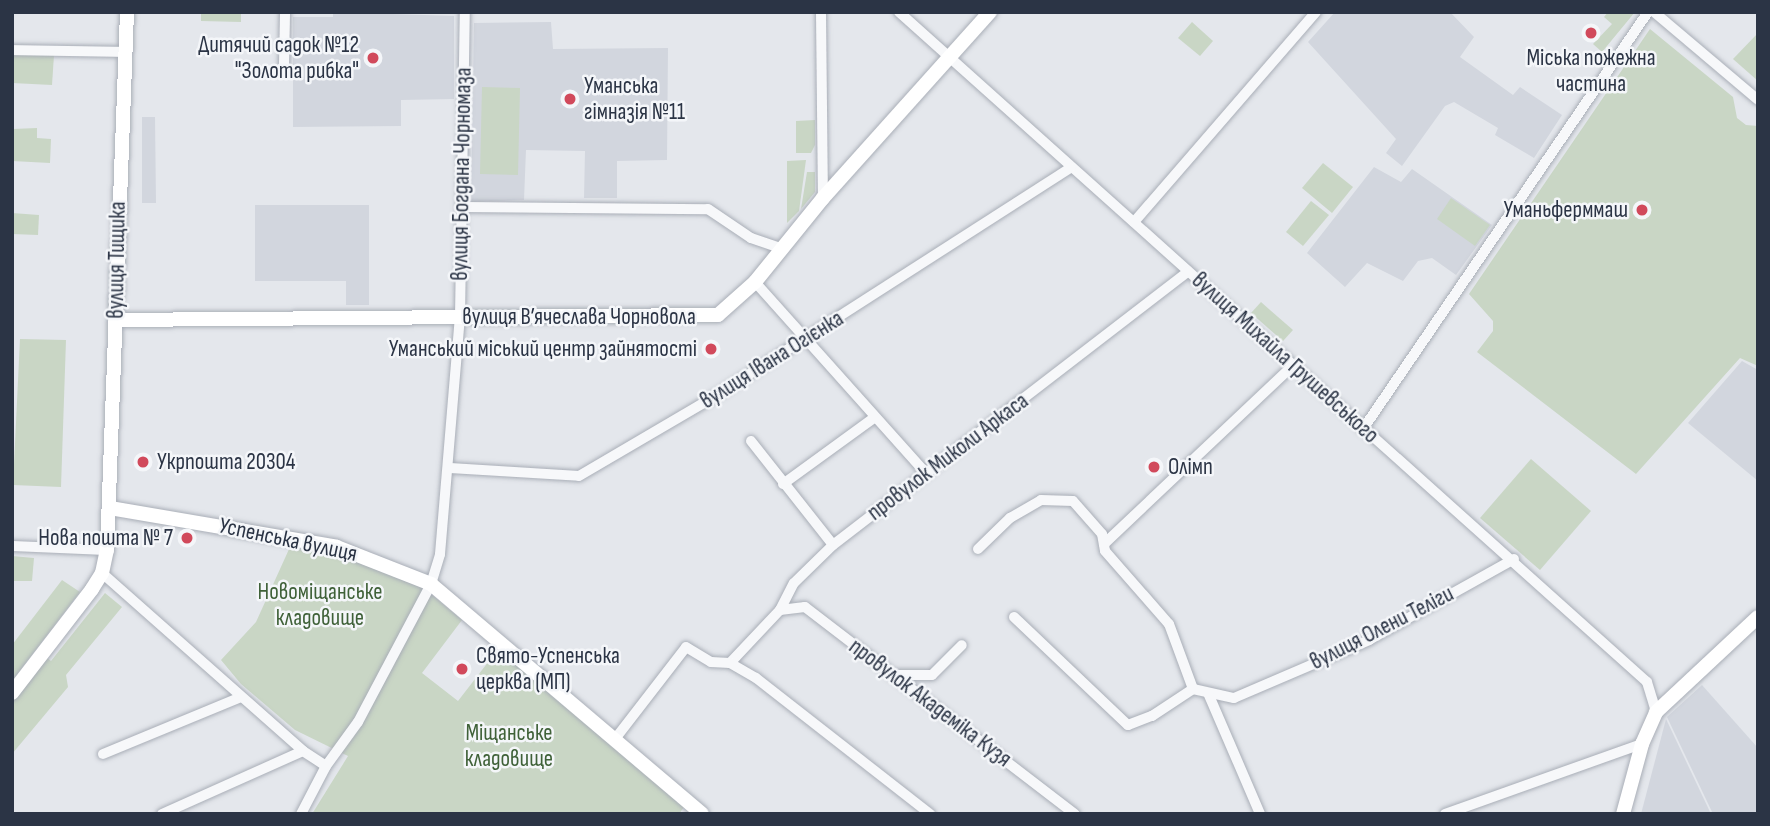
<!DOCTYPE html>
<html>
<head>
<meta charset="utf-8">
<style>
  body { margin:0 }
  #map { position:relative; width:1770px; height:826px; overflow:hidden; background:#e4e7ec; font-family:"Sofia Sans Condensed",sans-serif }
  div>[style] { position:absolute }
  .built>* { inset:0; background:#d2d6de }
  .green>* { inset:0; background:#c9d6c5 }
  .roads { filter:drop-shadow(0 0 2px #a9aeb7) drop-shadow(0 0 2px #a9aeb7) }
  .street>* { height:10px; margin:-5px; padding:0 5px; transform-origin:5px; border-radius:5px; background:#f7f8fa }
  .secondary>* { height:14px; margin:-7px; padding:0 7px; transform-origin:7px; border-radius:7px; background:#fff }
  .dots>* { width:19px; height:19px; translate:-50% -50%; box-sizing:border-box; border:4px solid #f4f6f9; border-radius:50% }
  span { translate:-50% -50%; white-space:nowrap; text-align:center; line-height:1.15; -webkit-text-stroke:5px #f4f6f9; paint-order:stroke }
  .poi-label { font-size:23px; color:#2b3445 }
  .right { translate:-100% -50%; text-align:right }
  .left { translate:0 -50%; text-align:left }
  .street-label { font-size:23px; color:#2b3445 }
  .park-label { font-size:23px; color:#3f6138 }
  .frame { position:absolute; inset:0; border:14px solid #2b3445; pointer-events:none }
</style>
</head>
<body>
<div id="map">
  <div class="built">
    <i style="clip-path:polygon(333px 12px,454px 16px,454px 99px,401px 100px,401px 126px,293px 127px,293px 17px,333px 17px)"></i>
    <i style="clip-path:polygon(1335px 12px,1450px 12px,1474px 37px,1460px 57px,1513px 95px,1520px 87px,1562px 115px,1534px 158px,1495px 135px,1498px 128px,1454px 102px,1445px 106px,1402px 166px,1386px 153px,1396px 139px,1308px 42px)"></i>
    <i style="clip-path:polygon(551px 22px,553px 49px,668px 48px,667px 160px,617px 161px,617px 198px,584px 198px,585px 151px,526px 150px,524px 200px,471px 202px,474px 23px)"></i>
    <i style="clip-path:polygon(142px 117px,155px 117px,156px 203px,142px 203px)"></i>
    <i style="clip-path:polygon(1374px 167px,1401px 182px,1412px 169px,1492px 225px,1456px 275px,1432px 258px,1418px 261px,1403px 281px,1367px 263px,1345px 287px,1307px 253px)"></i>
    <i style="clip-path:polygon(255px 205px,369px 205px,369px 305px,346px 305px,346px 281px,255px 281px)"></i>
    <i style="clip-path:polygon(1742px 361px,1758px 370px,1758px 481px,1688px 423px)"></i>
    <i style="clip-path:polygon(1702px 685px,1758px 748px,1758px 814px,1713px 814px,1667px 717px)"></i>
    <i style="clip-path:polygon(1666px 719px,1711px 814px,1641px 814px)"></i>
  </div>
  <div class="green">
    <i style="clip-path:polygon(201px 12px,241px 12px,241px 22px,201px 21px)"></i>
    <i style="clip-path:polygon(1608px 12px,1635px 12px,1602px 52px,1593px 44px,1612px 24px,1604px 17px)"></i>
    <i style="clip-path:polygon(1192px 22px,1213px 41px,1200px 56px,1178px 38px)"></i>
    <i style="clip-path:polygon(1650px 29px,1733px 97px,1737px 118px,1746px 125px,1758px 126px,1758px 366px,1740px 358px,1636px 474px,1477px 352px,1493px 331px,1493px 321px,1469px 294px)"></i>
    <i style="clip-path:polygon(1758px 33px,1758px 81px,1733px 59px)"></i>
    <i style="clip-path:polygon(12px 52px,54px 55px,52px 85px,12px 83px)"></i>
    <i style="clip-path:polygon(482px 87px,520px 88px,518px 175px,480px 174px)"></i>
    <i style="clip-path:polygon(815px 120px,815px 145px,811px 153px,796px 153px,796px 121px)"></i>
    <i style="clip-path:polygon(37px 128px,37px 138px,51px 139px,50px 163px,12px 161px,13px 129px)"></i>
    <i style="clip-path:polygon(806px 160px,799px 211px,787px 223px,787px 161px)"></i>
    <i style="clip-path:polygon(1323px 163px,1353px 187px,1332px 213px,1302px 188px)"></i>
    <i style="clip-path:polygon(807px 172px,815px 172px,815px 192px,801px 209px)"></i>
    <i style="clip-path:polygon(1451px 198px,1490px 225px,1475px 246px,1437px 219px)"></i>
    <i style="clip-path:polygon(1311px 201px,1329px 215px,1303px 246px,1286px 232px)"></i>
    <i style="clip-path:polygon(12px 213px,39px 215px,38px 235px,12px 234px)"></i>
    <i style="clip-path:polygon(1261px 302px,1293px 330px,1283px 341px,1251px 313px)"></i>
    <i style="clip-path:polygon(20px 339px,66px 340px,61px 487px,13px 485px)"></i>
    <i style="clip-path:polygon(1531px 459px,1591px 511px,1540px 570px,1480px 518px)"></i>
    <i style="clip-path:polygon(290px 547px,381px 566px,419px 584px,462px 620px,422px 673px,458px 701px,499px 648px,684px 807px,679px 814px,312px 814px,348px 756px,295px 730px,241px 684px,221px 660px,256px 622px)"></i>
    <i style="clip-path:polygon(12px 556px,34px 558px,32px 581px,12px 581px)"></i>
    <i style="clip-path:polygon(62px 580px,80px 592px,12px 681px,12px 645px)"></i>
    <i style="clip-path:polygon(105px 593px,122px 607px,66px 675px,68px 687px,12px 754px,12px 700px,46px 657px,51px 661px)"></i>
  </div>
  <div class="roads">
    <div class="street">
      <i style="left:821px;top:12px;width:186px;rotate:89.4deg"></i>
      <i style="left:899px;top:12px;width:1004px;rotate:41.85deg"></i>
      <i style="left:1647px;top:682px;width:31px;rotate:73deg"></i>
      <i style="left:1654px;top:12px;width:136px;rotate:40.2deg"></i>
      <i style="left:12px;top:50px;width:113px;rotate:1deg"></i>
      <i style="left:284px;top:66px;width:54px;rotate:-88.9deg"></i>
      <i style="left:463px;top:207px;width:245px;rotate:0.5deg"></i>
      <i style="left:708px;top:209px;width:52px;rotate:34deg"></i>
      <i style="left:751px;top:238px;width:34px;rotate:19deg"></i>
      <i style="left:1134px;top:222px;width:278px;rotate:-49.1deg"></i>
      <i style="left:755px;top:282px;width:256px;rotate:48.2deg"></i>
      <i style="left:1363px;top:429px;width:505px;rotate:-55.65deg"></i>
      <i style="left:751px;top:441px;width:132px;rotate:51.7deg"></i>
      <i style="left:450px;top:468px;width:129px;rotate:3.5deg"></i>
      <i style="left:579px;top:476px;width:154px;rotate:-30.4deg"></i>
      <i style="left:712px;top:398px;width:426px;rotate:-32.7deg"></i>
      <i style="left:783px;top:484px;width:112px;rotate:-36deg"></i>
      <i style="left:1104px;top:544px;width:259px;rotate:-43.4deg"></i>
      <i style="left:12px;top:546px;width:95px;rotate:2.4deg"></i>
      <i style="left:978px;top:549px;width:45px;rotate:-44.1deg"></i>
      <i style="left:1010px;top:518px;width:36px;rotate:-30deg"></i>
      <i style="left:1041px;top:500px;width:32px;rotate:2deg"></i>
      <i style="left:1073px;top:501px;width:44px;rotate:48.7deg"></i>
      <i style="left:1102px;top:534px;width:17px;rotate:80deg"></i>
      <i style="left:1105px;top:551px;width:97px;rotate:48.8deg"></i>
      <i style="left:1169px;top:624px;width:69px;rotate:69.7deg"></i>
      <i style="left:1193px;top:689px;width:42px;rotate:12.4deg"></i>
      <i style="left:1234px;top:698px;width:147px;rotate:-23.2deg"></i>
      <i style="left:1369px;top:640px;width:166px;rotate:-29.2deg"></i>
      <i style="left:102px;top:573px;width:268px;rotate:41.5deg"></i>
      <i style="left:303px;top:751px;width:27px;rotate:33deg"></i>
      <i style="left:780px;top:610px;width:25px;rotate:-7deg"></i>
      <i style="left:805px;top:607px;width:340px;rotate:37.5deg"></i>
      <i style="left:1014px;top:617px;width:157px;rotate:43.5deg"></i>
      <i style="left:1128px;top:725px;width:26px;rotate:-21deg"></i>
      <i style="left:1152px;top:716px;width:49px;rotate:-33.4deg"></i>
      <i style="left:730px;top:663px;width:73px;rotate:-46.7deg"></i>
      <i style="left:780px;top:610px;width:30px;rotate:-63deg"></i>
      <i style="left:794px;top:583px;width:54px;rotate:-44.3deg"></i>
      <i style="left:833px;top:545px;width:448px;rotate:-37.6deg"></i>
      <i style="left:892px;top:675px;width:40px"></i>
      <i style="left:932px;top:675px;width:42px;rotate:-45deg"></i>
      <i style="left:1208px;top:693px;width:132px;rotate:66.7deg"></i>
      <i style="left:615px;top:739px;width:116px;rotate:-52.3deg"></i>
      <i style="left:686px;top:647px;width:29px;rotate:31deg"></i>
      <i style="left:711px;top:662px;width:19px;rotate:3deg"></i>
      <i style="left:730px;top:663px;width:30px;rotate:30deg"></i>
      <i style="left:756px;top:678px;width:221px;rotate:38deg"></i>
      <i style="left:103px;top:754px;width:149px;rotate:-22.4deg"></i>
      <i style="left:162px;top:814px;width:154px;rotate:-24.1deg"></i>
      <i style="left:301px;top:814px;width:54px;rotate:-62.5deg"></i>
      <i style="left:326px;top:766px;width:54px;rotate:-54deg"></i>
      <i style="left:358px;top:722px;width:156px;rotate:-62.1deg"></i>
      <i style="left:431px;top:584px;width:31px;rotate:-73deg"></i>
      <i style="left:440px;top:554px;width:238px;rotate:-85.2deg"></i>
      <i style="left:460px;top:317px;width:305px;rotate:-89.1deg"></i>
      <i style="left:1445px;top:814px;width:209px;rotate:-19.6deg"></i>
    </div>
    <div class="secondary">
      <i style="left:115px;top:320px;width:603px;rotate:-0.48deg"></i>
      <i style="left:718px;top:315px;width:50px;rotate:-41.7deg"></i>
      <i style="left:755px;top:282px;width:108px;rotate:-51deg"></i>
      <i style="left:823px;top:198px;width:250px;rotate:-48.1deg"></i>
      <i style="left:110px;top:508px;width:230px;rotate:9.7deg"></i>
      <i style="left:337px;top:547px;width:101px;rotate:21.5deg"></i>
      <i style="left:431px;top:584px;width:355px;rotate:40.3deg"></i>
      <i style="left:12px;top:693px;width:131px;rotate:-52.4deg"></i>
      <i style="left:92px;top:589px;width:19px;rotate:-58deg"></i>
      <i style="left:102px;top:573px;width:24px;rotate:-78deg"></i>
      <i style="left:107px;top:550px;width:538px;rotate:-87.87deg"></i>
      <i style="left:1623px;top:814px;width:73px;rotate:-74.8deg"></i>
      <i style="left:1642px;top:744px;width:35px;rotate:-66deg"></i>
      <i style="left:1656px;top:712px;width:139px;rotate:-43deg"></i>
    </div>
  </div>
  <div class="dots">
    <i style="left:1591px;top:33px;background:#d1495b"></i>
    <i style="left:373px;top:58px;background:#d1495b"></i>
    <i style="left:570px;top:99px;background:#d1495b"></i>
    <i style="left:1642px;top:210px;background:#d1495b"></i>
    <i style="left:711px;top:349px;background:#d1495b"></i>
    <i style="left:143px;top:462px;background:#d1495b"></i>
    <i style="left:1154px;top:467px;background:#d1495b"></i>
    <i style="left:187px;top:538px;background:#d1495b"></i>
    <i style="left:462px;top:669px;background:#d1495b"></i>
  </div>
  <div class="poi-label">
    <span class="right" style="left:359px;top:58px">Дитячий садок №12<br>"Золота рибка"</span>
    <span style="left:1591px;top:71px">Міська пожежна<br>частина</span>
    <span class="left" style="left:584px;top:99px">Уманська<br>гімназія №11</span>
    <span class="right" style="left:1628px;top:210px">Уманьферммаш</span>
    <span class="right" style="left:697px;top:349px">Уманський міський центр зайнятості</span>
    <span class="left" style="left:157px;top:462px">Укрпошта 20304</span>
    <span class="left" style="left:1168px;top:467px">Олімп</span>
    <span class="right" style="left:173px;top:538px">Нова пошта № 7</span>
    <span class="left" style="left:476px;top:669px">Свято-Успенська<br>церква (МП)</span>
  </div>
  <div class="street-label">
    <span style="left:462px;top:174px;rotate:-89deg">вулиця Богдана Чорномаза</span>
    <span style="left:117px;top:260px;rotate:-89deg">вулиця Тищика</span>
    <span style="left:579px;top:317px">вулиця В’ячеслава Чорновола</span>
    <span style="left:1285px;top:358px;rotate:42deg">вулиця Михайла Грушевського</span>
    <span style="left:772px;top:360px;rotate:-32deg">вулиця Івана Огієнка</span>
    <span style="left:948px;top:457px;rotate:-37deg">провулок Миколи Аркаса</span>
    <span style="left:288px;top:540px;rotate:12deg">Успенська вулиця</span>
    <span style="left:1382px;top:628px;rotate:-27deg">вулиця Олени Теліги</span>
    <span style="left:930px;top:703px;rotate:37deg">провулок Академіка Кузя</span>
  </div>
  <div class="park-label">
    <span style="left:320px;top:605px">Новоміщанське<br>кладовище</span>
    <span style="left:509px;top:746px">Міщанське<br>кладовище</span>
  </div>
  <div class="frame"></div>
</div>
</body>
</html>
